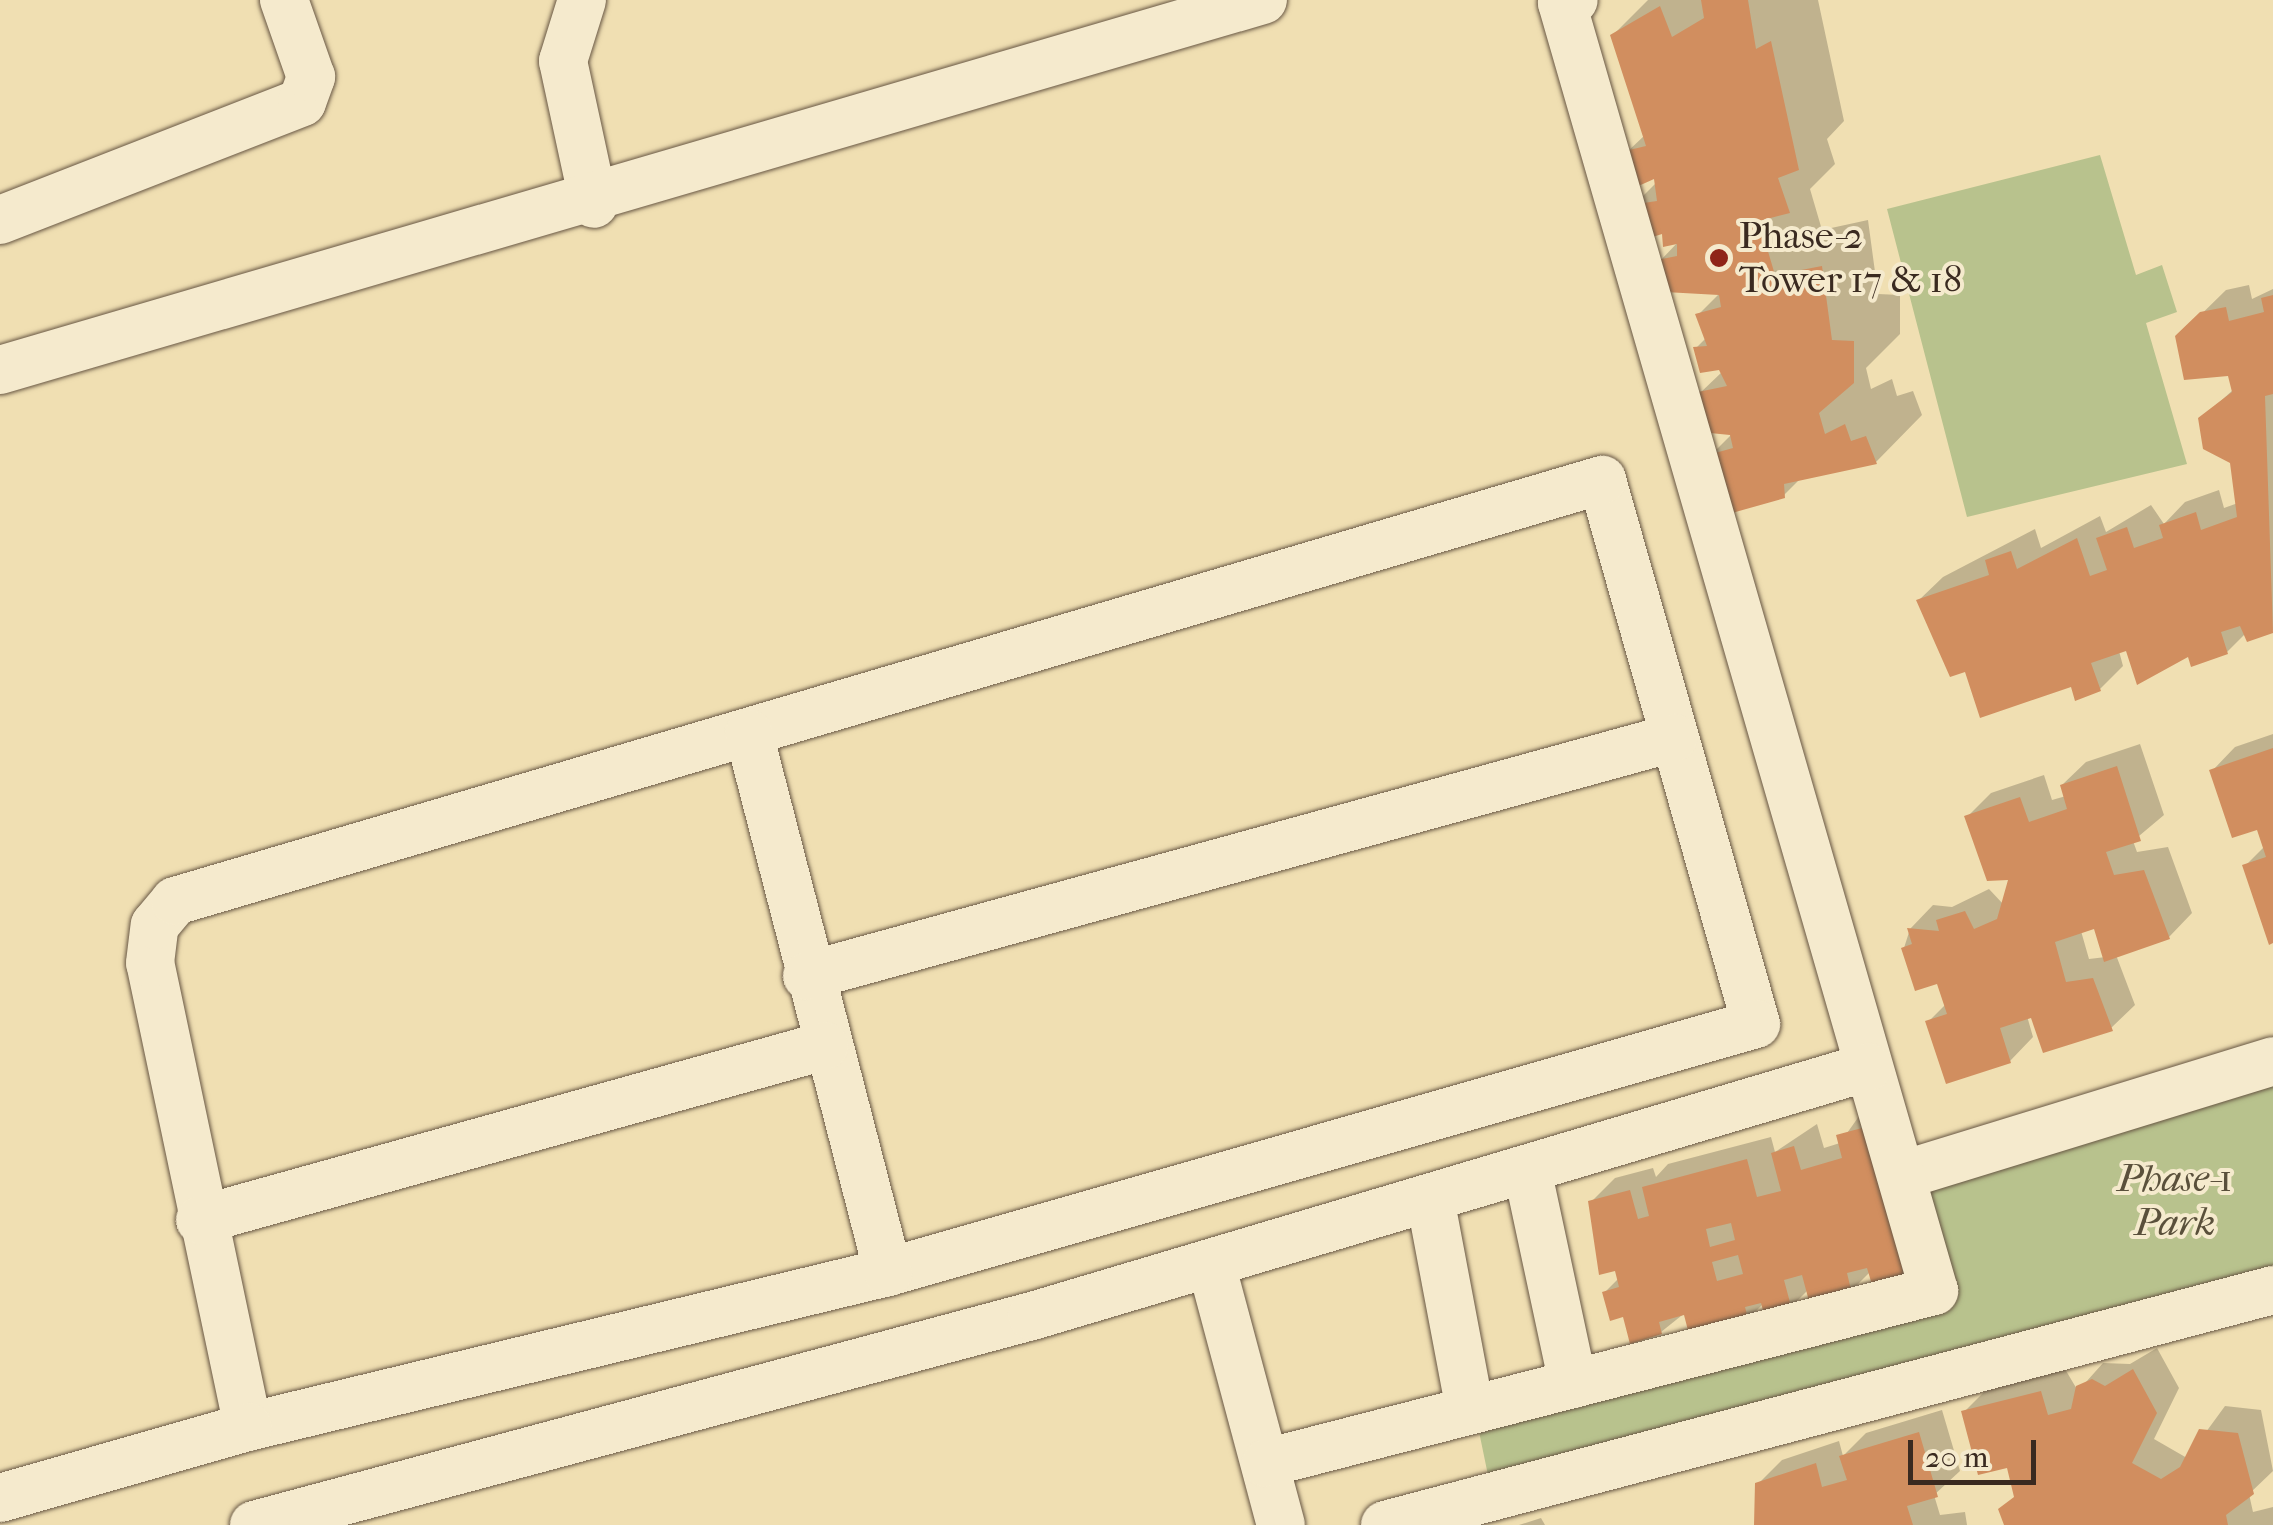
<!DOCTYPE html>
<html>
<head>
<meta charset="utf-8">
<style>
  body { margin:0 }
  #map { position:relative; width:2273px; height:1525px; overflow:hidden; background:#f0dfb2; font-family:"IM FELL French Canon",serif }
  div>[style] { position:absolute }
  .green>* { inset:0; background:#b8c28d }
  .shadow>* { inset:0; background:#0003 }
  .building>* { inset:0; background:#d18e5f }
  .roads { filter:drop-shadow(0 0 2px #685744) drop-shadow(0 0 2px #685744) }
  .street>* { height:48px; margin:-24px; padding:0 24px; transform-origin:24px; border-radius:24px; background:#f5eacd }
  .dots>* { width:28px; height:28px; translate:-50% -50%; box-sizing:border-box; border:5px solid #f5eacd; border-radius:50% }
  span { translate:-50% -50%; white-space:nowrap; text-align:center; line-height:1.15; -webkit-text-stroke:8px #f5eacd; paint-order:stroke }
  .poi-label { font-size:38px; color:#3a2a20 }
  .left { translate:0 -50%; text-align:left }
  .park-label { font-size:38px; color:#5a503b; font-style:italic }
  .scale { position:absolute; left:1908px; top:1440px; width:128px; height:45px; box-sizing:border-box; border:5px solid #3a2a20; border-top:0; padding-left:12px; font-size:30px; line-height:35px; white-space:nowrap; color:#3a2a20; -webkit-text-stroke:8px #f5eacd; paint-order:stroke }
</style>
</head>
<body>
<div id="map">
  <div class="green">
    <i style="clip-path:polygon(2100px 155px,2136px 275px,2162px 265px,2177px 312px,2146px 323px,2187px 464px,1967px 517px,1887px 209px)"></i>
    <i style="clip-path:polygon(2273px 1070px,2273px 1274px,1490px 1485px,1476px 1417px,1933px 1291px,1912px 1182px)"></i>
  </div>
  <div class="shadow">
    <i style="clip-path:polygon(1648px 0,1818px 0,1844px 121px,1827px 139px,1835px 164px,1810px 189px,1822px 230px,1868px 220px,1878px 294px,1900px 295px,1900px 334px,1866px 368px,1871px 389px,1892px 379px,1897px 396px,1913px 391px,1922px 415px,1876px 462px,1802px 477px,1783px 496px,1710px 456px,1733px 433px,1700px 393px,1722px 372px,1696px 348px,1707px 337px,1698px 315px,1721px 292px,1660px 261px,1680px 240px,1633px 206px,1657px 182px,1627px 152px,1645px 135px,1613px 35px)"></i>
    <i style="clip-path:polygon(2249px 285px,2252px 299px,2273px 289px,2273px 630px,2246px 633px,2227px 652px,2119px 651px,2123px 666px,2100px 689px,1966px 669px,1919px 600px,1943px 577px,2035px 529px,2041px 548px,2100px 516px,2106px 532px,2151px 505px,2164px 524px,2185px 502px,2219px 490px,2224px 508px,2238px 503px,2232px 461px,2201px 419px,2234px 389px,2230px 373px,2178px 337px,2226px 290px)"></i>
    <i style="clip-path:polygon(2273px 734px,2273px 940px,2245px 866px,2265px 846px,2258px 826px,2212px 771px,2235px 747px)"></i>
    <i style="clip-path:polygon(evenodd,2140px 744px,2164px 815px,2133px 841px,2137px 852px,2168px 847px,2192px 913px,2169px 937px,2116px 955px,2135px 1005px,2111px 1028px,2027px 1016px,2033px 1037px,2010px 1061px,1928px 1022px,1946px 1004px,1939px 981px,1904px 948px,1910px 929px,1933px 905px,1952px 907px,1989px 889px,2004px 905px,2011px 878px,1967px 817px,1991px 793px,2044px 775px,2052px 800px,2066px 796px,2062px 785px,2086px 762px,2140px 744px,2096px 926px,2106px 957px,2089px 959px,2081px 931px,2096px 926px)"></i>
    <i style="clip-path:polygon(1862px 1112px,1871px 1271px,1851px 1291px,1809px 1289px,1790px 1308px,1764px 1303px,1747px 1320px,1686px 1312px,1661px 1332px,1605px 1292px,1619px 1278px,1591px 1202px,1615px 1178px,1653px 1168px,1656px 1177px,1668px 1164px,1771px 1137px,1775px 1152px,1817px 1124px,1824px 1148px,1840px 1143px)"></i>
    <i style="clip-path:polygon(2157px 1348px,2179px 1388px,2154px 1439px,2187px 1458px,2225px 1406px,2261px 1410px,2273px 1471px,2249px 1494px,2253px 1512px,2273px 1507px,2273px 1525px,2006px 1525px,2016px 1495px,2008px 1465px,1964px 1412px,1988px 1388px,2065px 1369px,2078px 1391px,2103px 1363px,2130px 1364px)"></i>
    <i style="clip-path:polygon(1942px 1410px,1960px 1471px,1934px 1495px,1940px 1515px,1965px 1512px,1967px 1525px,1760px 1525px,1758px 1484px,1782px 1460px,1839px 1441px,1843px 1456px,1866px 1433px)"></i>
    <i style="clip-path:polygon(1541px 1518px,1545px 1525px,1519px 1525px)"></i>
  </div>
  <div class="building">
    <i style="clip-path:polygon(1701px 0,1748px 0,1756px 49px,1771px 41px,1799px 170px,1778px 178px,1790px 213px,1759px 221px,1775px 275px,1822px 266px,1832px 340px,1854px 341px,1854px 383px,1819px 413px,1825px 434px,1845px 424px,1851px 441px,1866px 436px,1877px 464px,1784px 484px,1785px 498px,1725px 515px,1708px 455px,1733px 448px,1730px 435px,1700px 432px,1698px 392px,1727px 386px,1719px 370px,1700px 373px,1693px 347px,1707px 346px,1695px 314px,1721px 307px,1719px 295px,1665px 292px,1657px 260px,1677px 256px,1677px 244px,1663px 247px,1662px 234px,1637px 242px,1630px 205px,1657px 201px,1654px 179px,1634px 188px,1625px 151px,1646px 146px,1610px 35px,1660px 6px,1672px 37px,1704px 18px)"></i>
    <i style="clip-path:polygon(2273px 295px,2273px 394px,2265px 396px,2273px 633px,2247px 642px,2240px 626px,2221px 632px,2228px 654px,2191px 667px,2188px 657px,2137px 685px,2126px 651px,2091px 663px,2101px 691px,2075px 701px,2071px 687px,1980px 718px,1965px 672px,1950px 677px,1916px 600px,1989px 575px,1985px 560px,2011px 551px,2017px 569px,2077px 538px,2090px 576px,2107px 570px,2096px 538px,2127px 527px,2134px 548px,2163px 538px,2159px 525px,2196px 512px,2201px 530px,2237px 517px,2230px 463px,2203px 449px,2198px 418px,2232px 392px,2228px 376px,2184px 380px,2175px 336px,2200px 312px,2226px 307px,2229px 321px,2264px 312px,2261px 298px)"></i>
    <i style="clip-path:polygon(2273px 748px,2273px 943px,2269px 945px,2242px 865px,2266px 857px,2257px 830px,2232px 838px,2209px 770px)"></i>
    <i style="clip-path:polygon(2117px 766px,2141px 841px,2106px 852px,2114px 875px,2144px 870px,2170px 939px,2104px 962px,2094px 929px,2055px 942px,2066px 982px,2093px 978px,2113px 1031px,2043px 1053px,2031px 1018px,2000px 1028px,2011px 1063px,1946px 1084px,1925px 1021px,1947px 1014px,1937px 984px,1915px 991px,1901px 948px,1912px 944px,1907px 928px,1939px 931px,1936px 920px,1965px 911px,1974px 929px,1997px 919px,2008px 880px,1987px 881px,1964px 816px,2020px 797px,2029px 822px,2067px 809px,2060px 785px)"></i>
    <i style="clip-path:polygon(evenodd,1873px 1125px,1914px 1278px,1873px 1288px,1867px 1268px,1847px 1273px,1852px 1294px,1810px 1305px,1802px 1275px,1784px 1280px,1792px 1310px,1765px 1318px,1761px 1303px,1745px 1307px,1749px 1322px,1690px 1338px,1684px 1315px,1659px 1322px,1662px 1334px,1630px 1344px,1623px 1317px,1610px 1321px,1602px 1292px,1619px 1287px,1615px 1271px,1599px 1275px,1588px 1201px,1630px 1190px,1638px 1219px,1649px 1216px,1642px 1187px,1747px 1159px,1757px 1197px,1781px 1191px,1771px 1153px,1794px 1146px,1801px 1170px,1842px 1158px,1836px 1135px,1873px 1125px,1731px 1223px,1735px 1240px,1710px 1247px,1706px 1229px,1731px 1223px,1873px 1125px,1738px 1255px,1743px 1274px,1717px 1281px,1712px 1262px,1738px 1255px)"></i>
    <i style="clip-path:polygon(2133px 1369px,2157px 1413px,2132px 1463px,2161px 1479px,2180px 1467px,2199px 1429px,2238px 1433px,2254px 1494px,2226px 1515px,2228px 1525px,2004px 1525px,1998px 1509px,2014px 1497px,2007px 1468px,1978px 1475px,1961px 1411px,2041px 1391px,2048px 1415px,2071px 1409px,2076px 1386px,2092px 1379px,2105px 1386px)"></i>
    <i style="clip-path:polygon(1919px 1432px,1938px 1497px,1907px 1506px,1913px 1525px,1754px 1525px,1755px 1483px,1816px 1463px,1822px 1487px,1847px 1480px,1839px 1456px)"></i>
  </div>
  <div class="roads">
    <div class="street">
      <i style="left:582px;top:0;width:64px;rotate:107.3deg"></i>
      <i style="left:563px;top:61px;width:146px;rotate:77.8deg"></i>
      <i style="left:0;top:220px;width:324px;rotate:-21.3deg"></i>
      <i style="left:302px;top:102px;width:27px;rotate:-70deg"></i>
      <i style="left:311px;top:77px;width:82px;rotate:-109.3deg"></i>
      <i style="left:0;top:370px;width:1316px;rotate:-16.33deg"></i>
      <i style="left:1602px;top:480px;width:565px;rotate:74.19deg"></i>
      <i style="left:1756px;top:1024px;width:903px;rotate:164.05deg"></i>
      <i style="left:888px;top:1272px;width:659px;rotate:166.39deg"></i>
      <i style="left:248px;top:1427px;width:474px;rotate:-101.9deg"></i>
      <i style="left:150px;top:963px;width:38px;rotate:-83deg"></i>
      <i style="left:155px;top:925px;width:31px;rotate:-50deg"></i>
      <i style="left:175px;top:901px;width:1488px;rotate:-16.44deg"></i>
      <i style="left:749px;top:734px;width:556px;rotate:75.51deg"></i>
      <i style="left:807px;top:976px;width:898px;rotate:-15.37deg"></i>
      <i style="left:1527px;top:1169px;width:220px;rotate:77.9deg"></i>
      <i style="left:1903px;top:1175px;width:387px;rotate:-17.1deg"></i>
      <i style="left:1430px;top:1198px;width:216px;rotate:79.3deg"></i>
      <i style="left:200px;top:1220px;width:648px;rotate:-15.58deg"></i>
      <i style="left:1211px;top:1264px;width:270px;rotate:75deg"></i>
      <i style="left:1266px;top:1463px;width:690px;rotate:-14.44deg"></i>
      <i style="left:1934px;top:1291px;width:1341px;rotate:-106.11deg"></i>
      <i style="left:1562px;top:3px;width:12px;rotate:-14deg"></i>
      <i style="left:0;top:1498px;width:258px;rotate:-16deg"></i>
      <i style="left:254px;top:1525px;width:806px;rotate:-15.04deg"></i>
      <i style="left:1032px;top:1316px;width:872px;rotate:-16.59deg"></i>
      <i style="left:1385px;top:1525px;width:919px;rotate:-14.82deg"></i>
    </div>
  </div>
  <div class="dots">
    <i style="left:1719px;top:258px;background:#8f2418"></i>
  </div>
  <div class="poi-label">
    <span class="left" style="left:1739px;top:258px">Phase-2<br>Tower 17 &amp; 18</span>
  </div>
  <div class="park-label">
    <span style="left:2175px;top:1201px">Phase-1<br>Park</span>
  </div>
  <div class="scale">20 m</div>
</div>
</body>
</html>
